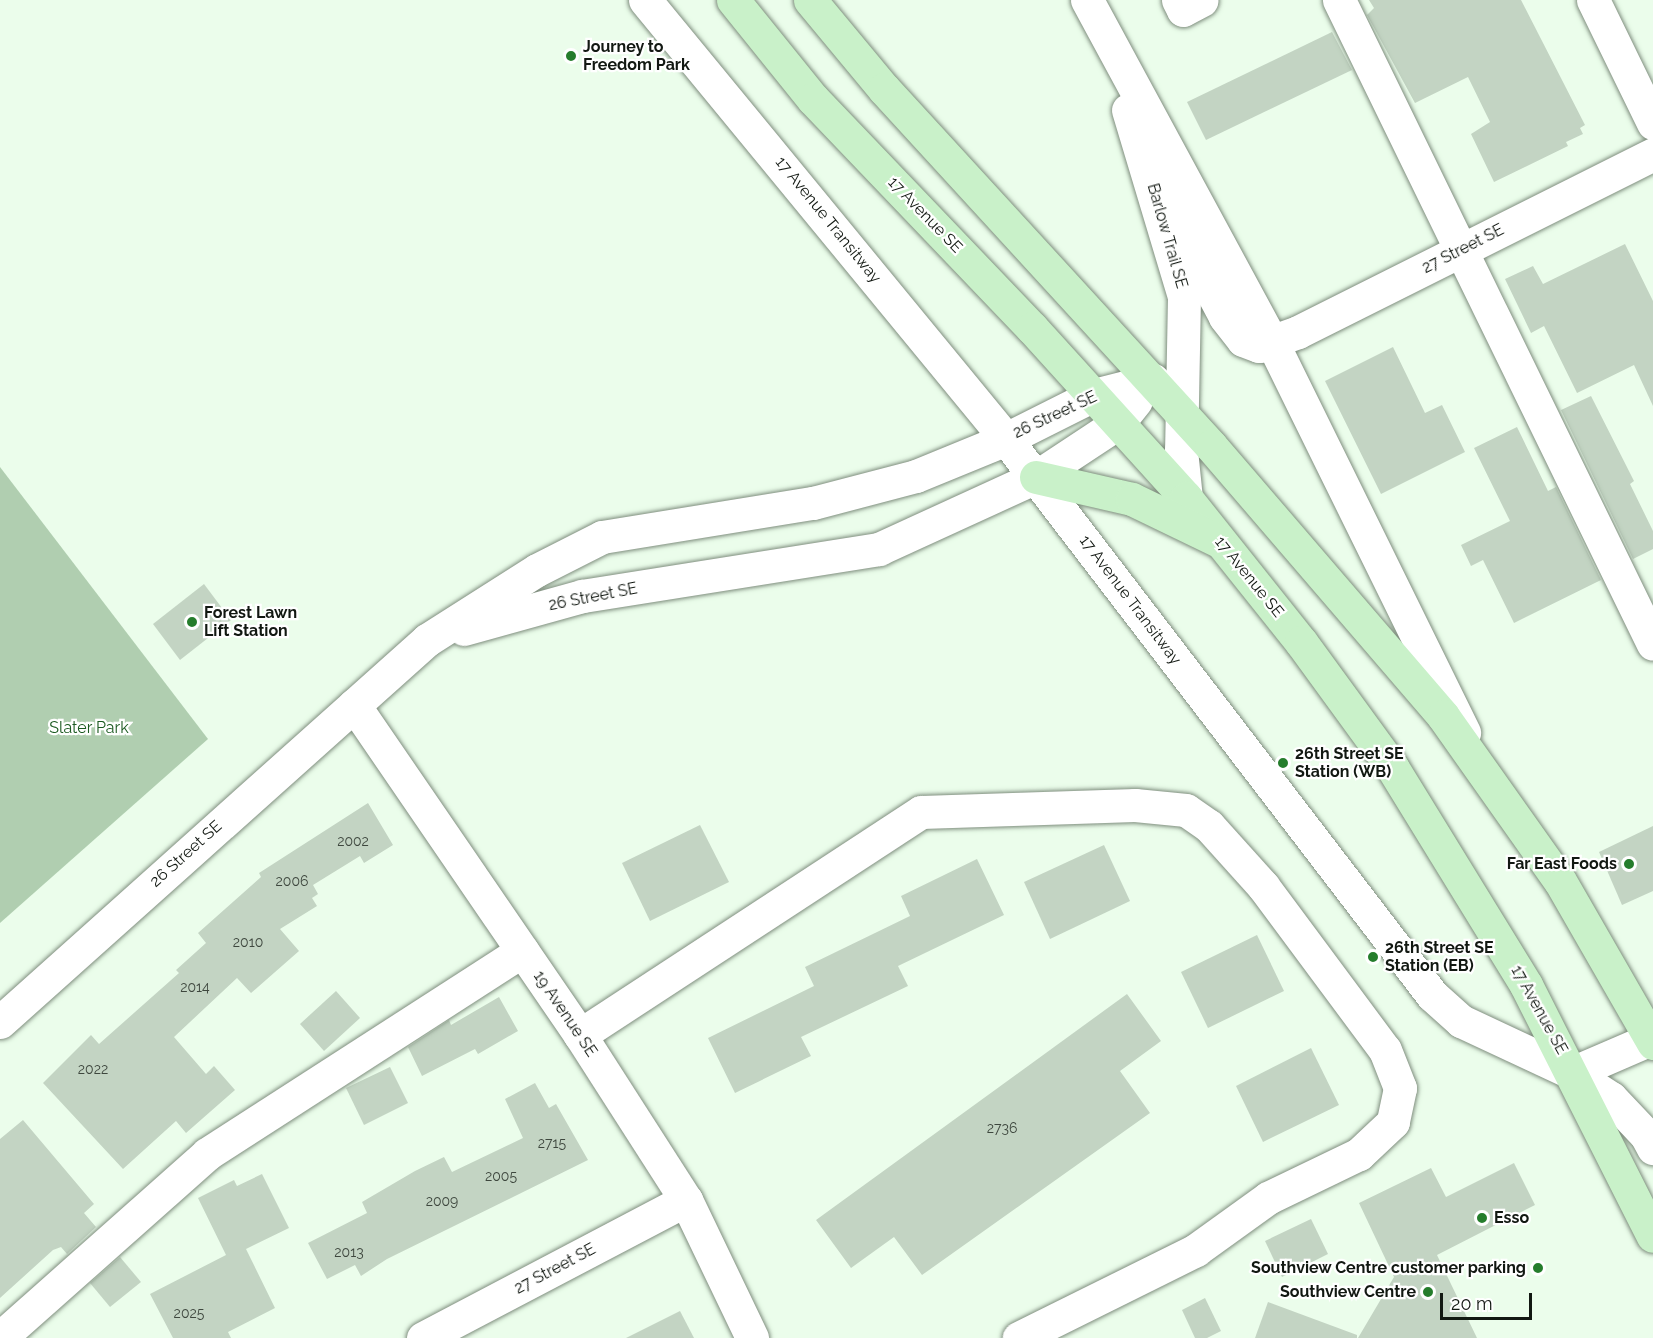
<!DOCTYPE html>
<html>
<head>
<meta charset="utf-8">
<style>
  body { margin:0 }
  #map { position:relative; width:1653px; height:1338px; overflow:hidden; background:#ebfdeb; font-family:Raleway,sans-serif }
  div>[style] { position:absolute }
  .green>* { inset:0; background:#b0ceb0 }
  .building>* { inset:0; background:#c3d4c3 }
  .roads { filter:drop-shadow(0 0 2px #7f8e7e) drop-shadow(0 0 2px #7f8e7e) }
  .minor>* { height:33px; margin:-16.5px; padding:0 16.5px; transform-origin:16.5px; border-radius:16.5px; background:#fff }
  .major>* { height:33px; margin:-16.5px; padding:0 16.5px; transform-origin:16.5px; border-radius:16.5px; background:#c9f1c9 }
  .dots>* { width:16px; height:16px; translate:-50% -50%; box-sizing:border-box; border:3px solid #fff; border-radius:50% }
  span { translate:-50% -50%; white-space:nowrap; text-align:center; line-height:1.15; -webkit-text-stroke:4.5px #fff; paint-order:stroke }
  .number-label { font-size:14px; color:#3e473e }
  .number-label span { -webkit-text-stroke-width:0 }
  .poi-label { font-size:16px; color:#121812; font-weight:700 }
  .left { translate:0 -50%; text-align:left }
  .right { translate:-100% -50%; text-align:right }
  .street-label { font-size:16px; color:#121812 }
  .park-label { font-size:16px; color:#1a591f }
  .scale { position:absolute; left:1440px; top:1293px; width:92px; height:27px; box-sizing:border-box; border:3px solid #121812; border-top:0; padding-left:8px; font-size:18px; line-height:21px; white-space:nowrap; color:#121812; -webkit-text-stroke:4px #fff; paint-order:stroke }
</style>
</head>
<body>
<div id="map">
  <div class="green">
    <i style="clip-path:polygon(0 467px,208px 739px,0 923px)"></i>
  </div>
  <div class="building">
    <i style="clip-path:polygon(1369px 0,1521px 0,1585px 125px,1580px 128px,1583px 134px,1566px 142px,1568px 146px,1494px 182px,1471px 134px,1490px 122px,1468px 77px,1415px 103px,1367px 15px,1374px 8px)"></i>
    <i style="clip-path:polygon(1332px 32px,1352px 70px,1206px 140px,1187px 102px)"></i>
    <i style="clip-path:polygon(1625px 244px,1653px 301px,1653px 406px,1634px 365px,1577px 393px,1544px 326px,1531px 333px,1505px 279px,1533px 266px,1543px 284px)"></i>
    <i style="clip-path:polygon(1393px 347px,1425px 413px,1442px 405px,1465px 452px,1381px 494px,1325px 381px)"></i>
    <i style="clip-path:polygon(1591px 396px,1634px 481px,1630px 484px,1653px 531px,1653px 549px,1633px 559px,1561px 410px)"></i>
    <i style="clip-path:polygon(1517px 427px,1548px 491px,1556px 487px,1601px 580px,1514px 623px,1483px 560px,1471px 566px,1461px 545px,1510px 521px,1474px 448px)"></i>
    <i style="clip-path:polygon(204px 584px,231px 620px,180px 660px,153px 624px)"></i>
    <i style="clip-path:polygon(368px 803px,393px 845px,364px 863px,360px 856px,313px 885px,318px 894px,312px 898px,317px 906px,280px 929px,299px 951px,251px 993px,237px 978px,174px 1037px,206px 1074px,214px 1066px,235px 1090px,186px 1133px,176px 1121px,123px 1169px,43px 1083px,91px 1035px,99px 1044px,179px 973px,176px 970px,206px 943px,198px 933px,261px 877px,259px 873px)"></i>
    <i style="clip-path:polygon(700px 825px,729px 882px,650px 921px,622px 863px)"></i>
    <i style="clip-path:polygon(1653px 826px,1653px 891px,1622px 905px,1599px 852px)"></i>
    <i style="clip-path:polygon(1104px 845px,1130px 901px,1050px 939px,1024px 882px)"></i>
    <i style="clip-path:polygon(977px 859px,1004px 915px,898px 966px,908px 986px,801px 1037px,811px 1056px,735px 1093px,708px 1038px,814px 986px,805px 967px,910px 916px,901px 896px)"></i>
    <i style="clip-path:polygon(1257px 935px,1284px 991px,1208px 1028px,1181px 972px)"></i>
    <i style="clip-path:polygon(336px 991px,360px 1018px,324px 1051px,300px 1024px)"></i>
    <i style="clip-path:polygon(1127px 994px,1161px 1041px,1120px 1071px,1150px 1113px,922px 1275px,894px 1237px,851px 1268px,816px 1220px)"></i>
    <i style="clip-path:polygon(499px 997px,518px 1031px,478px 1054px,475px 1049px,422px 1076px,408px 1047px,449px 1020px,451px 1025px)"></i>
    <i style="clip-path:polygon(1311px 1048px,1339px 1105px,1263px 1142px,1236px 1086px)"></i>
    <i style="clip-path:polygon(390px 1067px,408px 1103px,364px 1125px,346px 1088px)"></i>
    <i style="clip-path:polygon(535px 1083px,549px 1108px,556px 1104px,588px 1160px,387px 1259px,361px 1276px,355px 1265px,327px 1279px,308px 1243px,367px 1213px,362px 1202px,415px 1171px,444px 1157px,452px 1172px,523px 1138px,505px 1099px)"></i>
    <i style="clip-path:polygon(23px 1120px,94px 1204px,84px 1213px,96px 1227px,67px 1254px,61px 1247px,53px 1250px,0 1298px,0 1139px)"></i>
    <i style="clip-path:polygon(1514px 1163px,1535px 1205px,1437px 1255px,1477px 1338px,1358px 1338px,1394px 1277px,1359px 1203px,1431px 1168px,1446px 1197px)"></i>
    <i style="clip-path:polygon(262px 1174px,289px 1228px,246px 1249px,275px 1308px,228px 1332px,231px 1338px,173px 1338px,150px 1294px,226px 1255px,198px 1198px,234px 1180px,237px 1186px)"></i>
    <i style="clip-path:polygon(1311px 1219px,1328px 1254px,1282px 1277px,1265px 1241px)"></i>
    <i style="clip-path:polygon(120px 1257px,141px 1282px,110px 1307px,90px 1283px)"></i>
    <i style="clip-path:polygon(1205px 1298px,1221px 1331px,1207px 1338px,1195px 1338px,1182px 1310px)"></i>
    <i style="clip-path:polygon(1268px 1302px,1357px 1335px,1357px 1338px,1255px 1338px)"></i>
    <i style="clip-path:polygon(680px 1311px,694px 1338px,626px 1338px)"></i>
  </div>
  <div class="roads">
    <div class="minor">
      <i style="left:645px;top:0;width:568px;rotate:50.57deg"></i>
      <i style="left:1006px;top:439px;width:700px;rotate:52.54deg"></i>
      <i style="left:1432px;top:995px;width:39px;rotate:42deg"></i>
      <i style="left:1461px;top:1021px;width:123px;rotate:25.1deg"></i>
      <i style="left:1572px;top:1073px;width:46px;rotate:32.7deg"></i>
      <i style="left:1611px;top:1098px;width:51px;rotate:46.6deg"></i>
      <i style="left:1646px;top:1135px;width:15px;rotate:62deg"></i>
      <i style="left:1087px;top:0;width:391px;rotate:61.6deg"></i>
      <i style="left:1273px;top:344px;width:433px;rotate:63.8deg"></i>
      <i style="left:1178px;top:0;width:11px;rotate:63deg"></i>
      <i style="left:1183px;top:10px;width:21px;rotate:-28deg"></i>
      <i style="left:1339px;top:0;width:716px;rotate:64.01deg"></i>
      <i style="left:1593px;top:0;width:137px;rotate:64deg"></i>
      <i style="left:1128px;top:110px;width:195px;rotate:73.3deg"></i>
      <i style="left:1184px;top:297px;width:153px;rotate:91.1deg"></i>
      <i style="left:1181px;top:450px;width:48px;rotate:84.1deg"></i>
      <i style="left:1151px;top:177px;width:158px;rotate:62.1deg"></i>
      <i style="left:1225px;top:317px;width:29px;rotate:52deg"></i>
      <i style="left:1243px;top:340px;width:17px;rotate:21deg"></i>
      <i style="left:1259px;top:346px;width:41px;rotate:-19.7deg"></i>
      <i style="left:1298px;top:332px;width:397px;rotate:-26.6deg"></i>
      <i style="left:464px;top:629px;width:123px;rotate:-15.6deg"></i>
      <i style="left:582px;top:596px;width:301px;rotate:-9deg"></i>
      <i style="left:879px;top:549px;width:173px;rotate:-24.6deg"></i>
      <i style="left:1036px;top:477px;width:98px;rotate:-33.4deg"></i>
      <i style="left:1118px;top:423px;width:28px;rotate:-51deg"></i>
      <i style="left:354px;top:705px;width:400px;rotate:55.6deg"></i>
      <i style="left:580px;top:1035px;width:196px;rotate:57.3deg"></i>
      <i style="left:686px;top:1200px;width:153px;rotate:64.4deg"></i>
      <i style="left:0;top:1022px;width:573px;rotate:-41.82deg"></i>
      <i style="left:427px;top:640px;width:130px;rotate:-32.5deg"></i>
      <i style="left:537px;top:570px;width:73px;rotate:-26.9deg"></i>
      <i style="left:602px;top:537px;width:214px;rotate:-9.2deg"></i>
      <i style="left:813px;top:503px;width:106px;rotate:-14.7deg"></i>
      <i style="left:916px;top:476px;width:97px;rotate:-22.3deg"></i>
      <i style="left:1006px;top:439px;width:98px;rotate:-26.6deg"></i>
      <i style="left:1094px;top:395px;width:61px;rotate:-14.3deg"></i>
      <i style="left:580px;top:1035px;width:407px;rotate:-33.2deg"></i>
      <i style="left:921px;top:812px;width:214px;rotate:-1.9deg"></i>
      <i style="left:1135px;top:805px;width:51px;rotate:5.6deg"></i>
      <i style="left:1186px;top:810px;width:28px;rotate:35deg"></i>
      <i style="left:1209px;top:826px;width:81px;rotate:48deg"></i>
      <i style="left:1263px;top:886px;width:204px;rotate:53.4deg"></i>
      <i style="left:1385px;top:1050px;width:41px;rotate:68.5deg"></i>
      <i style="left:1400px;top:1088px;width:35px;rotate:102deg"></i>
      <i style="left:1393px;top:1122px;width:47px;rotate:136.7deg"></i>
      <i style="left:1359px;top:1154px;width:101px;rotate:154.2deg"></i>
      <i style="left:1268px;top:1198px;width:89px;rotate:144.2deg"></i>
      <i style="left:1196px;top:1250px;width:198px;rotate:153.6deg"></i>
      <i style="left:1572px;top:1073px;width:88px;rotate:-23.4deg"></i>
      <i style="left:0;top:1338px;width:277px;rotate:-41.6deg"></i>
      <i style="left:207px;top:1154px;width:375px;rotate:-32.8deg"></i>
      <i style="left:423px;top:1338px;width:297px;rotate:-27.7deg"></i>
    </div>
    <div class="major">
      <i style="left:733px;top:0;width:127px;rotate:51.1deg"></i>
      <i style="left:813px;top:99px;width:317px;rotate:46.3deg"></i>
      <i style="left:1032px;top:328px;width:229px;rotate:47.8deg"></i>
      <i style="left:1186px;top:498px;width:184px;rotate:51.4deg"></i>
      <i style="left:1301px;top:642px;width:155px;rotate:53.9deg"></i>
      <i style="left:1392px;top:767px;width:256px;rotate:58.4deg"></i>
      <i style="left:1526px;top:985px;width:281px;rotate:63.2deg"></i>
      <i style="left:810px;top:0;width:116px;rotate:50.3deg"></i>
      <i style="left:884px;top:89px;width:484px;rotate:47.5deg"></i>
      <i style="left:1211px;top:446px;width:356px;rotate:49.3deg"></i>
      <i style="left:1443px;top:716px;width:202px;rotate:54.7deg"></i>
      <i style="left:1560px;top:881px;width:187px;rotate:60.1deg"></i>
      <i style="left:1036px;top:477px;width:98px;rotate:12.9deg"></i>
      <i style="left:1132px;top:499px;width:94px;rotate:25.8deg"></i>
    </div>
  </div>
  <div class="dots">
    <i style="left:571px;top:56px;background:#257d2c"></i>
    <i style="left:192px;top:622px;background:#257d2c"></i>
    <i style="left:1283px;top:763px;background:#257d2c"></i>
    <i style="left:1629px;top:864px;background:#257d2c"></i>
    <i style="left:1373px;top:957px;background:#257d2c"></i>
    <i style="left:1482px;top:1218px;background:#257d2c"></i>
    <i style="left:1538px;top:1268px;background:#257d2c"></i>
    <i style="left:1428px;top:1292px;background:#257d2c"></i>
  </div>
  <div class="number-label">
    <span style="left:353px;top:841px">2002</span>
    <span style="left:292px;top:881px">2006</span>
    <span style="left:248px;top:942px">2010</span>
    <span style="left:195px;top:987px">2014</span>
    <span style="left:93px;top:1069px">2022</span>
    <span style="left:1002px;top:1128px">2736</span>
    <span style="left:552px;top:1143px">2715</span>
    <span style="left:501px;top:1176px">2005</span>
    <span style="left:442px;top:1201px">2009</span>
    <span style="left:349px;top:1252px">2013</span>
    <span style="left:189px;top:1313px">2025</span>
  </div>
  <div class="poi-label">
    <span class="left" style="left:583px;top:56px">Journey to<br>Freedom Park</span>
    <span class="left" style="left:204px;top:622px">Forest Lawn<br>Lift Station</span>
    <span class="left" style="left:1295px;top:763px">26th Street SE<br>Station (WB)</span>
    <span class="right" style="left:1617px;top:864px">Far East Foods</span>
    <span class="left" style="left:1385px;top:957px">26th Street SE<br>Station (EB)</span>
    <span class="left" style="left:1494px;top:1218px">Esso</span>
    <span class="right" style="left:1526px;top:1268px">Southview Centre customer parking</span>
    <span class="right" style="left:1416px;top:1292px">Southview Centre</span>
  </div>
  <div class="street-label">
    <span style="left:925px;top:215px;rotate:46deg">17 Avenue SE</span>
    <span style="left:828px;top:220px;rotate:51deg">17 Avenue Transitway</span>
    <span style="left:1167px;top:236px;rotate:74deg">Barlow Trail SE</span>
    <span style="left:1463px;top:249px;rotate:-27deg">27 Street SE</span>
    <span style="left:1055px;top:415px;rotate:-25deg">26 Street SE</span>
    <span style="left:1249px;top:577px;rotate:51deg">17 Avenue SE</span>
    <span style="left:593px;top:597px;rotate:-11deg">26 Street SE</span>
    <span style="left:1130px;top:600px;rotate:53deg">17 Avenue Transitway</span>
    <span style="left:186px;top:854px;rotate:-42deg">26 Street SE</span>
    <span style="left:1539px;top:1010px;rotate:61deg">17 Avenue SE</span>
    <span style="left:565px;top:1014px;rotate:56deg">19 Avenue SE</span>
    <span style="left:555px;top:1269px;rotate:-28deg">27 Street SE</span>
  </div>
  <div class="park-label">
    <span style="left:89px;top:728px">Slater Park</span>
  </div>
  <div class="scale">20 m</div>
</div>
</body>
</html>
